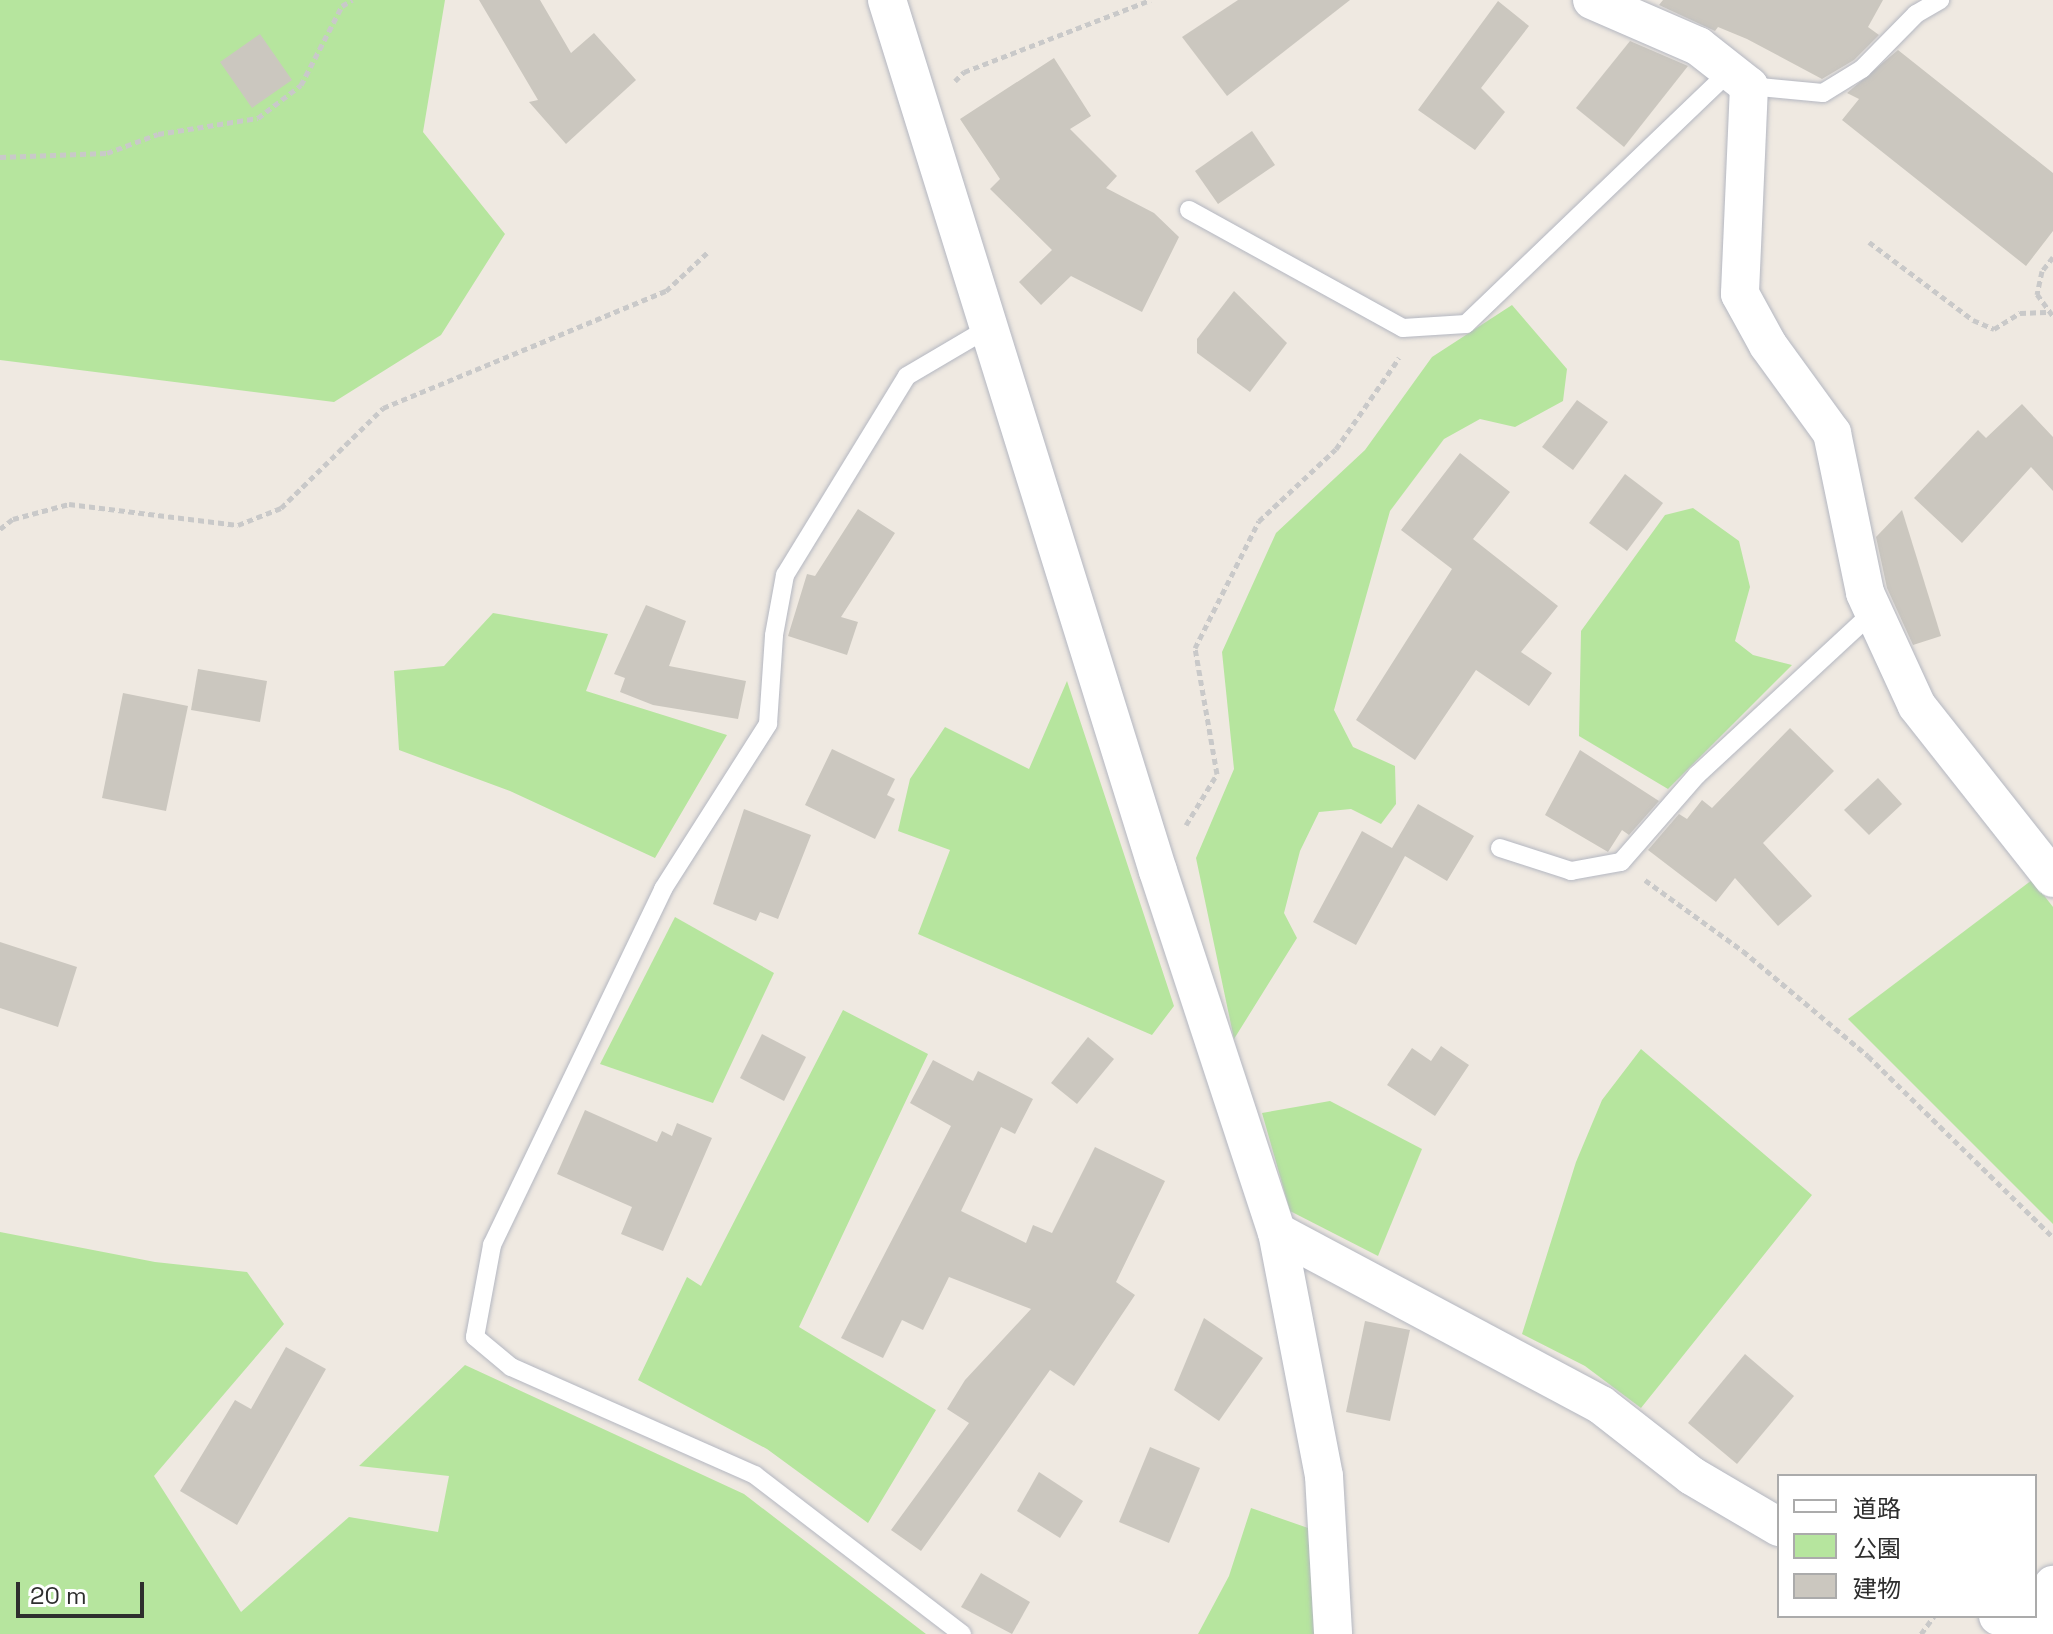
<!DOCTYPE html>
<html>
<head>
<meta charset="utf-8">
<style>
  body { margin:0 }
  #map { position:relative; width:2053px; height:1634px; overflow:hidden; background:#efe9e1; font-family:"Space Grotesk","Noto Sans JP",sans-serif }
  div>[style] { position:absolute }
  .green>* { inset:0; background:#b6e59e }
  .building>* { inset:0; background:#cbc7bf }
  .path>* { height:5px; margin-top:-2.5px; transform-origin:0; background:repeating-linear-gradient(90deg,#c9c9c9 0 6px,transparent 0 10px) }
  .roads { filter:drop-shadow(0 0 2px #b4b7c1) drop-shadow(0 0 2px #b4b7c1) }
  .lane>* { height:18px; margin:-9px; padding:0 9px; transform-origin:9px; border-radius:9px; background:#fff }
  .street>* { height:38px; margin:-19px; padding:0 19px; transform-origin:19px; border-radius:19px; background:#fff }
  span { translate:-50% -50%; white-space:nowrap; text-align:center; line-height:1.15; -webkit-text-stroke:6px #fff; paint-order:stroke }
  .legend { position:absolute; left:1777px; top:1474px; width:260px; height:144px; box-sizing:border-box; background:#fff; border:2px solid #ababab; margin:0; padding:10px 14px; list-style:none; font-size:24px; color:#2e2e2e }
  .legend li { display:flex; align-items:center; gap:16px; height:40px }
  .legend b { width:40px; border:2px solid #ababab }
  .scale { position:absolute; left:16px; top:1582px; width:128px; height:36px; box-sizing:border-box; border:4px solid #2e2e2e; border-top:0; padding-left:10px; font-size:24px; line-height:28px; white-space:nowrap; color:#2e2e2e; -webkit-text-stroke:6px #fff; paint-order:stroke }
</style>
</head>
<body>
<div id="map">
  <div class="green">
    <i style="clip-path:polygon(0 0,445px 0,423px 132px,505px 234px,441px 335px,334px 402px,0 360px)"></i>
    <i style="clip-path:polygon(1512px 305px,1567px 369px,1563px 401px,1515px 427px,1480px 419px,1444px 439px,1390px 511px,1334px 710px,1353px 747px,1395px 766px,1396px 804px,1381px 824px,1351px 809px,1319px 812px,1300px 851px,1284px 913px,1297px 938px,1234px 1039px,1196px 858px,1234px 769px,1222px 652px,1276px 533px,1365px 450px,1432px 357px)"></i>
    <i style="clip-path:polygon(1693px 508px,1739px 541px,1750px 587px,1735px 641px,1753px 655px,1792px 665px,1668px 789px,1579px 736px,1581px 631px,1665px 515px)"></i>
    <i style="clip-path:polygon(493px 613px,608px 634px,586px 691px,727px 735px,655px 858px,510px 791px,399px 750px,394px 671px,444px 666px)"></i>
    <i style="clip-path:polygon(1067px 681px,1174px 1006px,1152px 1035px,918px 934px,950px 850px,898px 831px,910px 779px,945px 727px,1029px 769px)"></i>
    <i style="clip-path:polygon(2032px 880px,2053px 907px,2053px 1224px,1848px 1019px)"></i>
    <i style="clip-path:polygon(675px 917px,774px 973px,713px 1103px,600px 1064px)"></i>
    <i style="clip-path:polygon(843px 1010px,928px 1054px,799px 1327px,936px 1410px,868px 1523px,767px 1449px,638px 1380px,687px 1277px,701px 1286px)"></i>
    <i style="clip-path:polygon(1641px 1049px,1812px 1195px,1641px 1408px,1585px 1366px,1522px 1334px,1576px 1162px,1602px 1100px)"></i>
    <i style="clip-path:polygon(1330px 1101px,1422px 1149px,1378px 1256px,1290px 1211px,1262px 1113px)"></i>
    <i style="clip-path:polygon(0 1232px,155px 1262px,247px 1272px,284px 1324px,154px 1476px,241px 1612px,349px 1517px,438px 1532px,449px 1476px,359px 1466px,465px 1365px,744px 1494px,926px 1634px,0 1634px)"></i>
    <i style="clip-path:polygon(1251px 1508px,1308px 1528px,1314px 1634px,1198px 1634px,1229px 1576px)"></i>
  </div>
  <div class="building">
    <i style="clip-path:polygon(479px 0,540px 0,571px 53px,594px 33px,636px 80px,566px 144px,529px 102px,538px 100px)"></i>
    <i style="clip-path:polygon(1238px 0,1350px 0,1227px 96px,1182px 37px)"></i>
    <i style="clip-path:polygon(1663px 0,1883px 0,1868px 27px,1879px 35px,1854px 60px,1822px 79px,1747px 39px,1718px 27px,1715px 31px,1659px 5px)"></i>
    <i style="clip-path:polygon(1498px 1px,1529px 26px,1481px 88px,1505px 112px,1475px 150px,1418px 110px)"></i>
    <i style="clip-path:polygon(260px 34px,292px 80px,252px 108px,220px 62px)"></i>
    <i style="clip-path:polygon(1630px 41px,1688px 66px,1624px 147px,1576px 108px)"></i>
    <i style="clip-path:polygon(1898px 50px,2053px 173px,2053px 231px,2026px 266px,1842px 120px,1859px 99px,1847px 93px)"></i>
    <i style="clip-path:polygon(1054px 58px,1091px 116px,1070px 129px,1117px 176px,1106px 188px,1154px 213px,1179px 237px,1142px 312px,1071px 276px,1041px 305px,1019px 282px,1052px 250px,990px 189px,1000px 179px,960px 119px)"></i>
    <i style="clip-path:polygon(1252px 131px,1275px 165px,1218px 204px,1195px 171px)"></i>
    <i style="clip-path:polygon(1234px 291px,1287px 343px,1250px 392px,1197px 353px,1197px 339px)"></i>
    <i style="clip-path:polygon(1577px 400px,1608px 422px,1573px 470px,1542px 447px)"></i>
    <i style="clip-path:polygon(2022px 404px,2053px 437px,2053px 491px,2031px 467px,1962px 543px,1914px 498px,1978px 430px,1986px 438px)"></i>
    <i style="clip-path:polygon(1460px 453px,1510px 492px,1473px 539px,1558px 606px,1521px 652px,1552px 673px,1529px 706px,1476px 670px,1415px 760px,1356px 720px,1452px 569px,1401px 530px)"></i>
    <i style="clip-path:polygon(1625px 474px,1663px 503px,1627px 551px,1589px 523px)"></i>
    <i style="clip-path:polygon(858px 509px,895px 533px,841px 617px,858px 622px,847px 655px,788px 636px,807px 574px,815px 576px)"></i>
    <i style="clip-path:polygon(1902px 510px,1941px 636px,1913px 645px,1887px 588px,1876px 537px)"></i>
    <i style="clip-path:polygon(646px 605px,686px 621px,669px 666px,746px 681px,738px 719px,653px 705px,620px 692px,625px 678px,614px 674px)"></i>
    <i style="clip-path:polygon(198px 669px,267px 681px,260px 722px,191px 710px)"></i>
    <i style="clip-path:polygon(123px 693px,188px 706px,166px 811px,102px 798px)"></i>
    <i style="clip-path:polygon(1790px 728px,1834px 771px,1763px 843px,1812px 896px,1778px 926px,1735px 878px,1716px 902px,1648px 850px,1679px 814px,1687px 819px,1702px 800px,1712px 808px)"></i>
    <i style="clip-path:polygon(832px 749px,895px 779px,887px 795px,895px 799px,875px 839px,805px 805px)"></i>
    <i style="clip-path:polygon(1580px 750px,1659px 801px,1629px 835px,1622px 830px,1608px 852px,1545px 815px)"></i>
    <i style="clip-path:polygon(1878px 778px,1902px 804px,1869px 835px,1844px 810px)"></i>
    <i style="clip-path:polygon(1418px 804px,1474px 836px,1447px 881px,1405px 856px,1356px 945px,1313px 922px,1362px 831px,1392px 848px)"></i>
    <i style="clip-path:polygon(744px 809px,811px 835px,778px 919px,760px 912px,756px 921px,713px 904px)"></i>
    <i style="clip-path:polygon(0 942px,77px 967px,58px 1027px,0 1008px)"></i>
    <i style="clip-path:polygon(762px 1034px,806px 1057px,784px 1101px,740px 1078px)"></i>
    <i style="clip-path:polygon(1088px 1037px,1114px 1059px,1077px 1104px,1051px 1083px)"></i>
    <i style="clip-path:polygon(1441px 1046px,1469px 1065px,1435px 1116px,1387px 1085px,1412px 1048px,1431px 1061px)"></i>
    <i style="clip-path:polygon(933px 1060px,973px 1081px,978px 1071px,1033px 1099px,1015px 1134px,1001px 1127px,961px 1211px,1026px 1243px,1033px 1225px,1052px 1233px,1095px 1147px,1165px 1181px,1116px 1282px,1135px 1295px,1074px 1386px,1050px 1370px,921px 1551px,891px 1530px,969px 1423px,947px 1409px,965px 1380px,1031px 1309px,949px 1277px,923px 1330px,902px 1320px,883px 1358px,841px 1338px,951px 1126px,910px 1103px)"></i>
    <i style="clip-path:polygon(585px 1110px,657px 1142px,662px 1131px,672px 1136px,677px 1123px,712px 1138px,663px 1251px,621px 1234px,632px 1207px,557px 1174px)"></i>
    <i style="clip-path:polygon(1204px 1318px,1263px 1358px,1219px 1421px,1174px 1390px)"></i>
    <i style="clip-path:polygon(1365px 1321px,1410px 1330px,1390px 1421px,1346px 1412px)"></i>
    <i style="clip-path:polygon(286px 1347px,326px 1369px,237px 1525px,180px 1491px,235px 1400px,251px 1409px)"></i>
    <i style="clip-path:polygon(1745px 1354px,1794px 1396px,1737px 1464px,1688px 1423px)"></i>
    <i style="clip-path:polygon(1150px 1447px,1200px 1468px,1169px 1543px,1119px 1522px)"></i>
    <i style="clip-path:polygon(1039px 1472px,1083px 1501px,1060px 1538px,1017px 1511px)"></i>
    <i style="clip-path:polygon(981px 1573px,1030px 1602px,1012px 1634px,961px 1607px)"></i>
  </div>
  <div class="path">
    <i style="left:955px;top:81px;width:13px;rotate:-45deg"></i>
    <i style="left:964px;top:72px;width:200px;rotate:-21.1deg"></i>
    <i style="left:0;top:157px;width:107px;rotate:-2.1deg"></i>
    <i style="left:107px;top:153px;width:54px;rotate:-20.4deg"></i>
    <i style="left:158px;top:134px;width:101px;rotate:-9.1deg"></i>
    <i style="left:258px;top:118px;width:54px;rotate:-37.5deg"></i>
    <i style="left:301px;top:85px;width:89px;rotate:-62.6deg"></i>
    <i style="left:342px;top:6px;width:12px;rotate:-31deg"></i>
    <i style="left:1869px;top:242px;width:130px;rotate:36.9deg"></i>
    <i style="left:1973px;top:320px;width:23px;rotate:23deg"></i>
    <i style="left:1994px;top:329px;width:31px;rotate:-32deg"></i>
    <i style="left:2020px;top:313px;width:26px;rotate:-2deg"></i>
    <i style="left:2053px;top:257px;width:18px;rotate:128deg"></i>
    <i style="left:2042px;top:271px;width:24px;rotate:102deg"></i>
    <i style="left:2037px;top:294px;width:27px;rotate:54deg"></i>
    <i style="left:0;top:529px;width:16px;rotate:-38deg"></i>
    <i style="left:13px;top:519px;width:58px;rotate:-15deg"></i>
    <i style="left:69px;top:504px;width:170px;rotate:7.1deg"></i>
    <i style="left:238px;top:525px;width:46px;rotate:-21.6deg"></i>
    <i style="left:281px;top:508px;width:143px;rotate:-44.4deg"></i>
    <i style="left:383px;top:408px;width:306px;rotate:-22.5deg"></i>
    <i style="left:666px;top:291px;width:57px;rotate:-42.9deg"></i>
    <i style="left:1186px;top:825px;width:60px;rotate:-58.7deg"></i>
    <i style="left:1217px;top:774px;width:128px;rotate:-99.9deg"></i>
    <i style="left:1195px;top:648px;width:142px;rotate:-63.3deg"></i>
    <i style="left:1259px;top:521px;width:105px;rotate:-43.1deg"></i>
    <i style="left:1336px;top:449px;width:111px;rotate:-55.3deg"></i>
    <i style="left:1645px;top:880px;width:121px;rotate:35.9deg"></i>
    <i style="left:1743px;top:951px;width:163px;rotate:40deg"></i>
    <i style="left:1868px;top:1056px;width:259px;rotate:44.4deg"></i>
    <i style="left:1921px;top:1634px;width:22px;rotate:-54deg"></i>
  </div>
  <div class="roads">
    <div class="lane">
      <i style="left:1749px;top:86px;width:74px;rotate:5.4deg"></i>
      <i style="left:1823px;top:93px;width:46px;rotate:-31.6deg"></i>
      <i style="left:1862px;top:69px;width:77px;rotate:-45.5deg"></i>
      <i style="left:1916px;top:14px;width:28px;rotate:-30deg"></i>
      <i style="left:1189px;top:210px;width:244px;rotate:28.9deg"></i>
      <i style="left:1403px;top:328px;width:63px;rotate:-3.6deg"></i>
      <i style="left:1466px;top:324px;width:366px;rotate:-43.8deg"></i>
      <i style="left:1500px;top:848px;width:75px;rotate:17.9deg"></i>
      <i style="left:1571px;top:871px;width:51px;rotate:-10.2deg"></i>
      <i style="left:1621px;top:862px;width:116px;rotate:-48.9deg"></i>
      <i style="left:1697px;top:775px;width:240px;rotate:-42.8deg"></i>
      <i style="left:962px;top:1634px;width:261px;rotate:-142.5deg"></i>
      <i style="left:755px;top:1475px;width:267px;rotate:-156.1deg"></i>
      <i style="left:511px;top:1367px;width:47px;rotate:-140.2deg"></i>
      <i style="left:475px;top:1337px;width:94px;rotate:-79.5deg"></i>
      <i style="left:492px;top:1245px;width:395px;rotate:-64.3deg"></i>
      <i style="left:663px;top:889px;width:196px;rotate:-57.5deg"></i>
      <i style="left:768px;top:724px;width:89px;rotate:-86.1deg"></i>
      <i style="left:774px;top:635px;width:61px;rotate:-79.6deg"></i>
      <i style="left:785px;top:575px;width:233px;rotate:-58.5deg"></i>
      <i style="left:907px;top:376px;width:99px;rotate:-30.5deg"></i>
    </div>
    <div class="street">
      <i style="left:887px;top:0;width:912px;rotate:72.72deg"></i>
      <i style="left:1158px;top:871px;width:380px;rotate:71.8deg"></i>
      <i style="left:1277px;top:1232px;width:248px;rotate:79.1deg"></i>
      <i style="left:1324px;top:1476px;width:158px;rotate:86.7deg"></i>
      <i style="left:1592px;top:0;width:116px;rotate:23.5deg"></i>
      <i style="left:1698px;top:46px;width:65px;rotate:38.1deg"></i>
      <i style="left:1749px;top:86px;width:208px;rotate:92.5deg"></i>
      <i style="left:1740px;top:294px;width:58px;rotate:61.2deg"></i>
      <i style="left:1768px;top:345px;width:109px;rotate:54deg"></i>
      <i style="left:1832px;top:433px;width:163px;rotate:78.3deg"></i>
      <i style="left:1865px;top:593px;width:124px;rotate:65.3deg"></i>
      <i style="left:1917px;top:706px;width:219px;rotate:51.7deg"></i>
      <i style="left:1277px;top:1232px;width:367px;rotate:28.1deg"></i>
      <i style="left:1601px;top:1405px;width:115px;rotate:38deg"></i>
      <i style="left:1692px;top:1476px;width:101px;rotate:30.4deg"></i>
      <i style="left:1998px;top:1616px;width:45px;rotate:18deg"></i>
      <i style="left:2040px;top:1634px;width:51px;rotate:-75.1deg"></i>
    </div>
  </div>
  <ul class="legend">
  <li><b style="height:10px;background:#fff"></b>道路</li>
  <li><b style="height:22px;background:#b6e59e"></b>公園</li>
  <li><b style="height:22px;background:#cbc7bf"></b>建物</li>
  </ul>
  <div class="scale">20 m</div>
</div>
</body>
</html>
